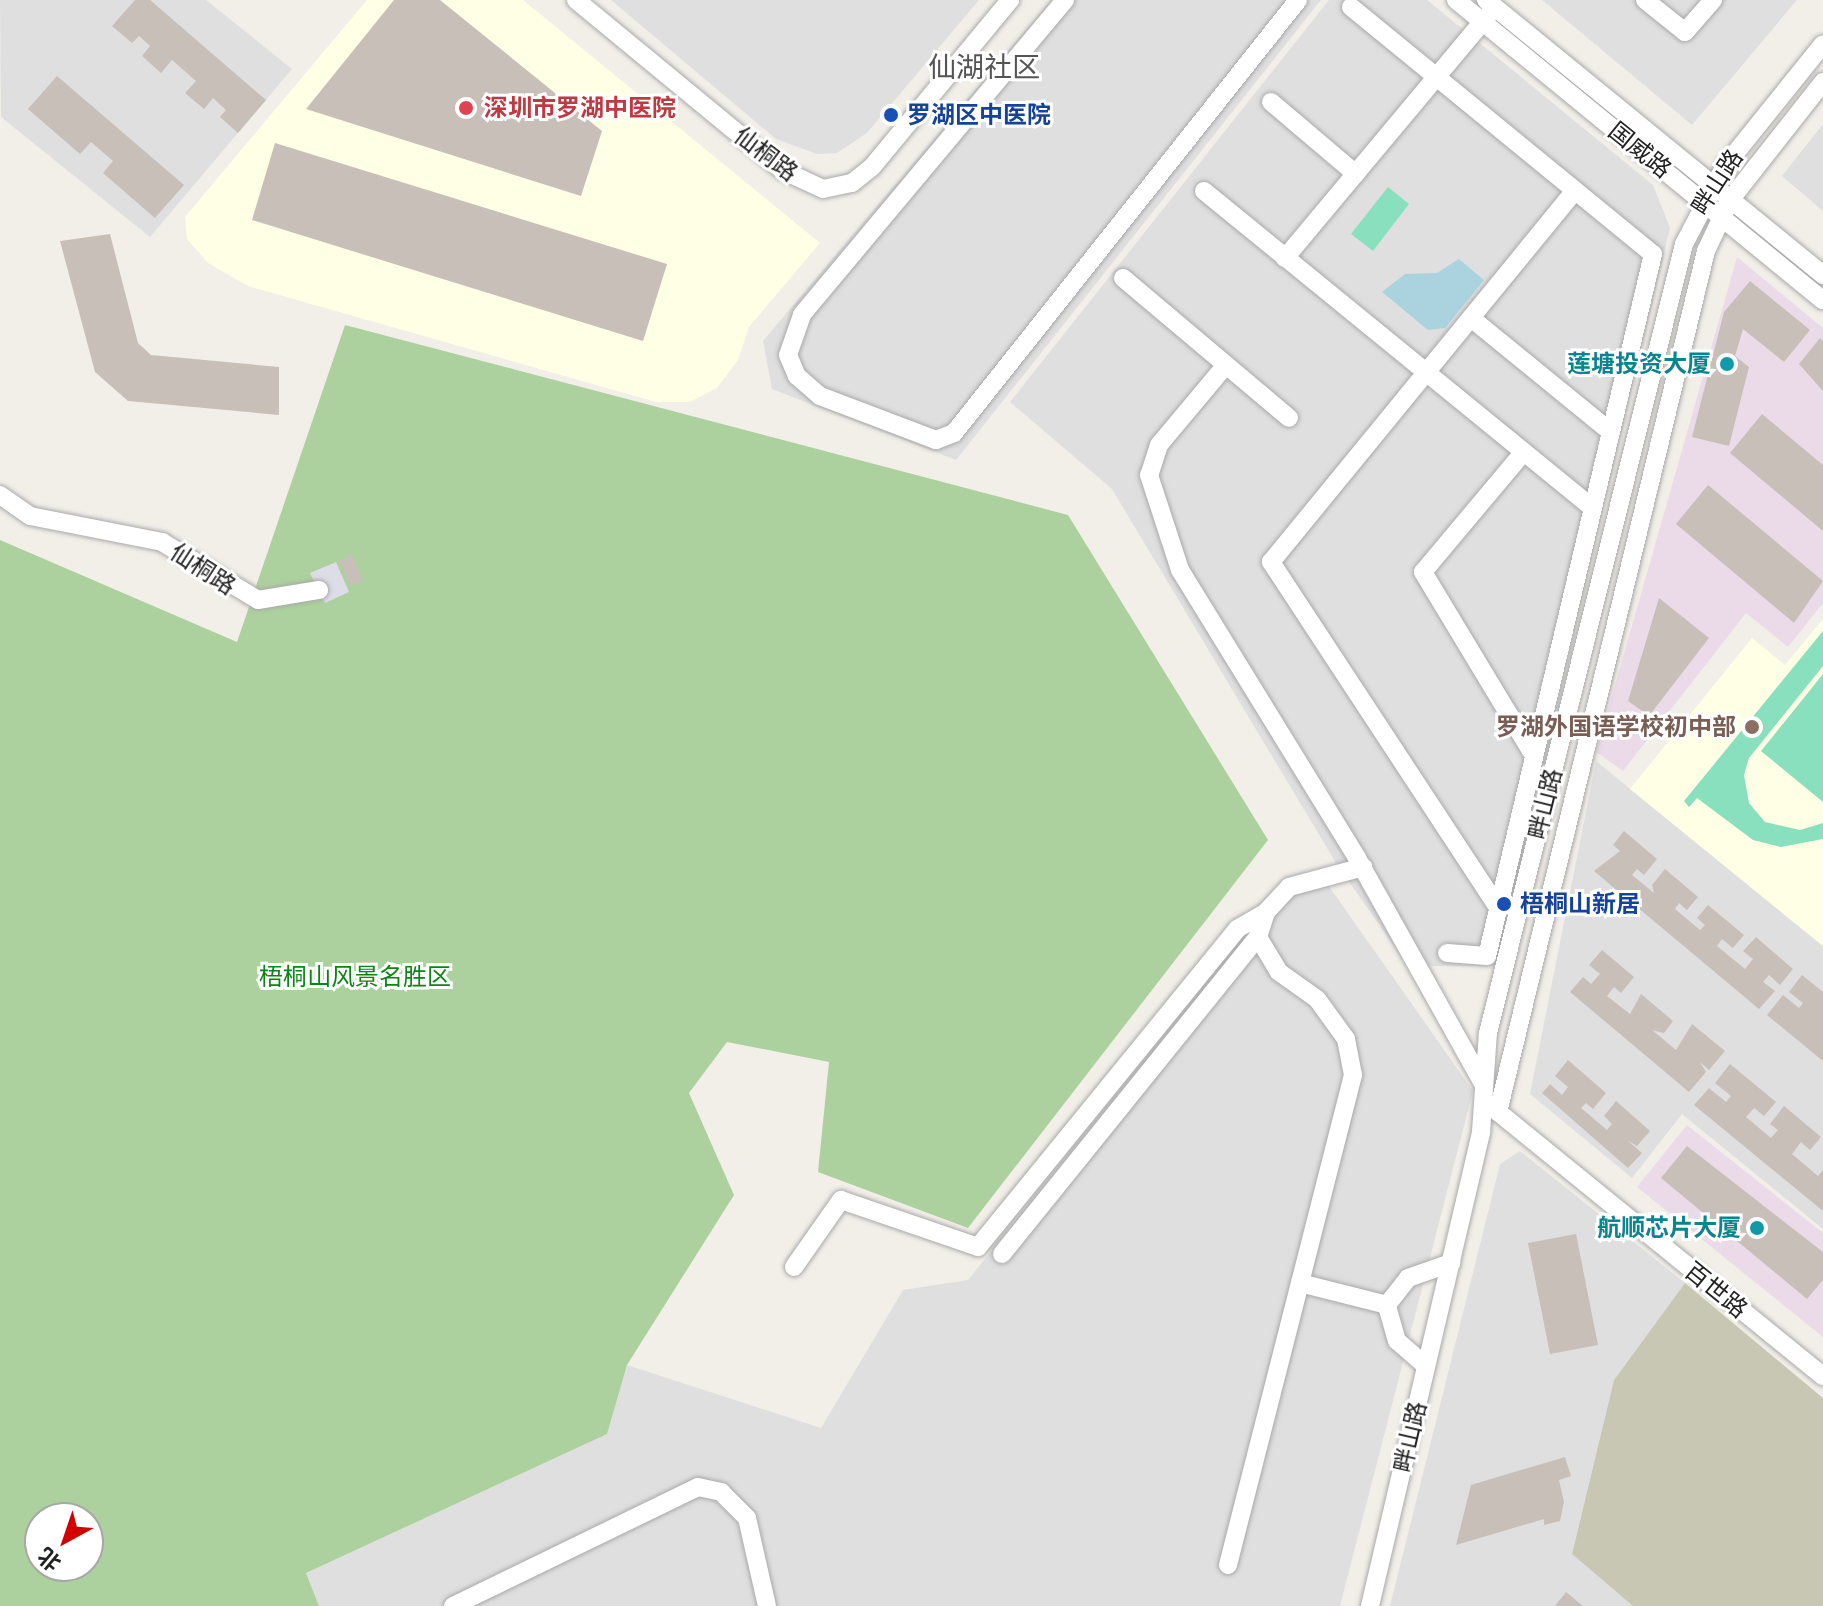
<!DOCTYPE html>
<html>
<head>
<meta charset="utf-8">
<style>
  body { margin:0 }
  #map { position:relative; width:1823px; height:1606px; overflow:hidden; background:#f2efe9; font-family:Figtree,"Noto Sans SC",sans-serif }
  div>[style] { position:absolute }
  .residential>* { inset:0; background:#e0dfdf }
  .industrial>* { inset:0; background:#ebdbe8 }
  .education>* { inset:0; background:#ffffe5 }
  .construction>* { inset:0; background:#c7c7b4 }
  .forest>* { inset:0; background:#add19e }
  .pitch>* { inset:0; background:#88e0be }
  .plaza>* { inset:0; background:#dddde8 }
  .water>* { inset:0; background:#aad3df }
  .building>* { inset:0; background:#c7bfb8 }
  .roads { filter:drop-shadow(0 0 2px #a9a9a9) drop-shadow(0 0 2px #a9a9a9) }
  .minor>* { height:18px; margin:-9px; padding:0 9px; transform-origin:9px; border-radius:9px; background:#fff }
  .dots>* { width:22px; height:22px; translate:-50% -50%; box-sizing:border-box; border:4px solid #fff; border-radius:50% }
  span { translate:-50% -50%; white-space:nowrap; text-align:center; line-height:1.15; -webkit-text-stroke:6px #fff; paint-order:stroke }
  .health-label { font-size:24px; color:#be3a42; font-weight:700 }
  .left { translate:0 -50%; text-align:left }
  .transit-label { font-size:24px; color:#164399; font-weight:700 }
  .street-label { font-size:24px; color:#222 }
  .culture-label { font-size:24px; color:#0d838f; font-weight:700 }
  .right { translate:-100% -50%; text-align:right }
  .education-label { font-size:24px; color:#785e54; font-weight:700 }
  .park-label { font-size:24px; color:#0c8416 }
  .quarter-label { font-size:28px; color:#555 }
  .north { position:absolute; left:24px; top:1502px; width:80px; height:80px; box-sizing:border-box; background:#fff; border:2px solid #a7a7a7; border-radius:50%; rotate:220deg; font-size:22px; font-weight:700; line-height:32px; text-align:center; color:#222 }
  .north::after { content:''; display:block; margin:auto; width:28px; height:36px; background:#d40000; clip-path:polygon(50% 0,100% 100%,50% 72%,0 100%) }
</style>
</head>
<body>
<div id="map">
  <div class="residential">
    <i style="clip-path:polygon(0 0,206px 0,292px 69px,150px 237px,1px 117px)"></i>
    <i style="clip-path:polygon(611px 0,979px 0,867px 133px,837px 153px,817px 154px,776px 139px)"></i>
    <i style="clip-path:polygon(1051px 0,1321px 0,956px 460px,772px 389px,763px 341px)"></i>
    <i style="clip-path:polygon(1329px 0,1427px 0,1653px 185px,1670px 228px,1494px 966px,1408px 966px,1336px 863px,1112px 489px,1010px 402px)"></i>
    <i style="clip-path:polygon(1542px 0,1797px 0,1692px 125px)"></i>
    <i style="clip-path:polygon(1823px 124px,1823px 211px,1782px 176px)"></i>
    <i style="clip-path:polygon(1596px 761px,1823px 946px,1823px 1229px,1682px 1114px,1632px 1178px,1530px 1094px)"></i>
    <i style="clip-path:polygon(1326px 882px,1473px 1091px,1340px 1606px,319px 1606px,306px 1573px,606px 1434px,627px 1365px,821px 1428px,903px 1290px,968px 1280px,1242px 939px,1289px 887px)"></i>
    <i style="clip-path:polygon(1520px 1151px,1685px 1283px,1614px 1380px,1572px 1554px,1633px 1606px,1390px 1606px,1500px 1164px)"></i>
  </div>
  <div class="industrial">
    <i style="clip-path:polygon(1737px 257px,1823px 328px,1823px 603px,1788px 647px,1746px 613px,1623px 771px,1596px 752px)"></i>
    <i style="clip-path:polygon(1687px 1125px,1823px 1233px,1823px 1337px,1637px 1187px)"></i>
  </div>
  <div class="education">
    <i style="clip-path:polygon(367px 0,523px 0,820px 243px,749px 327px,738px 360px,717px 388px,690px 402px,656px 402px,248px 286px,208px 263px,187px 239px,185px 217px)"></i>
    <i style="clip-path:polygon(1823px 619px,1823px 946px,1630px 789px,1752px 638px,1785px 665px)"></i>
  </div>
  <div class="construction">
    <i style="clip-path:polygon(1685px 1283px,1823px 1398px,1823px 1606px,1633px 1606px,1572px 1554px,1614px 1380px)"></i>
  </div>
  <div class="forest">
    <i style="clip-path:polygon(evenodd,345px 325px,1068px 515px,1268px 840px,968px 1228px,818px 1172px,829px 1062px,727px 1042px,689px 1093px,734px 1195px,627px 1365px,607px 1434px,306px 1573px,319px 1606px,0 1606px,0 540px,237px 642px,345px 325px,40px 1518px,88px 1518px,88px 1566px,40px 1566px,40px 1518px)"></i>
  </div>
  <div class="pitch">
    <i style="clip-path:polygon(1388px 187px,1409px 204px,1373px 251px,1351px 234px)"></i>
    <i style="clip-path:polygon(1823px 631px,1823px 666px,1749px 758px,1744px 775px,1749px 803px,1765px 822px,1800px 830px,1823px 823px,1823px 839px,1781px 847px,1753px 840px,1697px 798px,1689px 807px,1684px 801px)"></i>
    <i style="clip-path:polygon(1823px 674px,1823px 802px,1761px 751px)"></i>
  </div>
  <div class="plaza">
    <i style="clip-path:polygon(336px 562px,349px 592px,325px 603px,310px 573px)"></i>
  </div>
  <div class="water">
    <i style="clip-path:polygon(1459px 259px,1484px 280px,1445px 328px,1428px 330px,1382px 292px,1405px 274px,1437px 273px)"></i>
  </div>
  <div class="building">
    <i style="clip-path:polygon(135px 0,150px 0,266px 100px,238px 133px,220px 117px,226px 110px,213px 98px,204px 109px,185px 93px,196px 81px,172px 60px,161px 73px,142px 56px,150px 46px,139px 36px,132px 43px,112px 26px)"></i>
    <i style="clip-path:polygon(394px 0,440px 0,602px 131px,581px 196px,306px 109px)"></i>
    <i style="clip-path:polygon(57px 76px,184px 185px,155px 218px,103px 173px,113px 161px,91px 142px,80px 154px,28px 109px)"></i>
    <i style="clip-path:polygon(275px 143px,667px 264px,643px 341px,252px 220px)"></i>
    <i style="clip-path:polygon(110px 234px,138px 343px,151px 355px,279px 367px,279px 415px,128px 401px,95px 372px,60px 241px)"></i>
    <i style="clip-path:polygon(1750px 281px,1810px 330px,1784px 362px,1743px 329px,1735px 356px,1749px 367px,1729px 446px,1692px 437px,1724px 312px)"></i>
    <i style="clip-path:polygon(1820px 338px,1823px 341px,1823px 391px,1799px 364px)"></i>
    <i style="clip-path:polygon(1762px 414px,1823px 465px,1823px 531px,1730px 453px)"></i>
    <i style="clip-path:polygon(1708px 485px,1823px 581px,1794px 623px,1676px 524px)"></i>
    <i style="clip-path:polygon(352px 555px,363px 580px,350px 586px,339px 561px)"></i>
    <i style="clip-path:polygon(1659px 598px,1709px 638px,1649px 716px,1628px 701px)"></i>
    <i style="clip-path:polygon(1624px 831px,1657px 859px,1644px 875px,1637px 869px,1632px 875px,1654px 893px,1652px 885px,1665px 869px,1698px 897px,1687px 910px,1679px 903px,1675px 909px,1700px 930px,1705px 925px,1697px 918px,1708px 905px,1744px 935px,1733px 948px,1722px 939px,1717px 946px,1745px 969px,1753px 959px,1743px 951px,1756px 937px,1793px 969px,1780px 985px,1769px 975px,1763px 982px,1775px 991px,1759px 1009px,1594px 871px,1620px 851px,1613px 845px)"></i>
    <i style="clip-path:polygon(1602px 950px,1634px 977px,1621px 993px,1614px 987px,1607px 996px,1630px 1014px,1641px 994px,1673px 1021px,1664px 1033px,1652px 1030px,1676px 1050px,1692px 1024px,1725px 1051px,1709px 1070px,1700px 1062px,1706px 1072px,1689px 1092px,1570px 992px,1583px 977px,1591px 984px,1600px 974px,1589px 965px)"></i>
    <i style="clip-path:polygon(1802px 975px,1823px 992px,1823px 1061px,1767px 1015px,1783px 995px,1799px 1008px,1803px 1003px,1789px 992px)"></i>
    <i style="clip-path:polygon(1568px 1060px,1606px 1093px,1593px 1109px,1586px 1103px,1581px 1108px,1607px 1130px,1612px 1124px,1604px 1116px,1616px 1101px,1650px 1131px,1637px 1146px,1627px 1140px,1642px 1153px,1628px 1168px,1542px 1093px,1550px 1084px,1562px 1095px,1568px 1087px,1555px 1076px)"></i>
    <i style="clip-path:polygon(1730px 1064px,1776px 1102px,1764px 1116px,1754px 1108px,1746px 1117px,1771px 1138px,1778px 1130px,1770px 1124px,1784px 1106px,1821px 1137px,1810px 1150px,1801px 1142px,1792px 1154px,1818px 1176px,1823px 1170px,1823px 1211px,1694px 1105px,1709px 1088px,1726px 1102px,1731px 1096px,1715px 1083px)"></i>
    <i style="clip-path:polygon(1687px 1146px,1823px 1252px,1823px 1280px,1807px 1299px,1661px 1178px)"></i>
    <i style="clip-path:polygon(1576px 1234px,1598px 1345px,1550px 1354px,1528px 1243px)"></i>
    <i style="clip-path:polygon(1565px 1457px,1571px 1476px,1559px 1480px,1564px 1502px,1560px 1521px,1544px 1525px,1544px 1519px,1456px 1545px,1471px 1485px)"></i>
    <i style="clip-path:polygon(1566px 1592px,1583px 1606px,1555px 1606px)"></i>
  </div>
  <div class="roads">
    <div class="minor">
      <i style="left:576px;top:0;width:267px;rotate:39.5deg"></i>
      <i style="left:782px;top:170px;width:45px;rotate:24.9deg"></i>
      <i style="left:823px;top:189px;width:30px;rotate:-12deg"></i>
      <i style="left:852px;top:183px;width:26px;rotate:-39deg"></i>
      <i style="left:872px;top:167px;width:217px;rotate:-50.4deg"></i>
      <i style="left:1065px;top:0;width:410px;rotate:129.9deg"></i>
      <i style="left:802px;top:315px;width:42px;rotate:109.3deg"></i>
      <i style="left:788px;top:355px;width:23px;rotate:67deg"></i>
      <i style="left:797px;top:376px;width:30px;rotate:41deg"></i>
      <i style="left:820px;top:396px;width:124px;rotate:20.8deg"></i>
      <i style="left:936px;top:440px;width:19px;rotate:-21deg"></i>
      <i style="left:954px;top:433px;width:553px;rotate:-51.53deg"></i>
      <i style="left:1456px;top:0;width:474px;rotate:39.3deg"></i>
      <i style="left:1486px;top:0;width:435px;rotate:39.2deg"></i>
      <i style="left:1645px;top:0;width:51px;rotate:38.7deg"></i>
      <i style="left:1685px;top:32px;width:43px;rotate:-48.8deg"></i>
      <i style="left:1351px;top:7px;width:390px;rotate:39.3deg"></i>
      <i style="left:1653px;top:254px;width:721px;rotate:103.3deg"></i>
      <i style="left:1487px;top:956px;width:40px;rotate:-175.7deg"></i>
      <i style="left:1823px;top:82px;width:150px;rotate:128.2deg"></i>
      <i style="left:1730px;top:200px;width:56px;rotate:115.2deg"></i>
      <i style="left:1706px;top:251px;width:886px;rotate:103.58deg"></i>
      <i style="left:1498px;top:1112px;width:419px;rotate:39.1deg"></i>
      <i style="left:1271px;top:102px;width:111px;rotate:40.3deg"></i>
      <i style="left:1204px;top:191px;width:500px;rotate:39.2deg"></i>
      <i style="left:1285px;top:258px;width:318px;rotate:-50.1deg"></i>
      <i style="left:1123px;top:278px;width:217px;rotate:40.1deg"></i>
      <i style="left:1471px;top:318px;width:176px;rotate:39.2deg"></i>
      <i style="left:1225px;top:366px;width:103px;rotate:129.9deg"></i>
      <i style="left:1159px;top:445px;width:32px;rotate:108deg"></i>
      <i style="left:1149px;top:475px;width:100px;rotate:71.9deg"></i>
      <i style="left:1180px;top:570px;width:338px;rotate:58.4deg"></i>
      <i style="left:1357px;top:858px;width:258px;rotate:60.8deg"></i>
      <i style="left:1522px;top:454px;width:154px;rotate:130deg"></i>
      <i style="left:1423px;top:572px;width:209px;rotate:58.9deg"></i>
      <i style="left:0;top:495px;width:37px;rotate:35deg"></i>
      <i style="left:30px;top:516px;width:135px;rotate:11.1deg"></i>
      <i style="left:162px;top:542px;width:112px;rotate:31.1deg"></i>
      <i style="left:258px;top:600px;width:62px;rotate:-9.3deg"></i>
      <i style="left:1497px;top:906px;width:412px;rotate:-123.3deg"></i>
      <i style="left:1271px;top:562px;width:480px;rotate:-50.7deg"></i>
      <i style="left:1002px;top:1254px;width:407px;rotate:-51.1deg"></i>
      <i style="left:794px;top:1267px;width:82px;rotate:-55deg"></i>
      <i style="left:841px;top:1200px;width:145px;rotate:18.9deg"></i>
      <i style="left:978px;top:1247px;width:410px;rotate:-50.8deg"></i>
      <i style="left:1237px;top:929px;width:34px;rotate:-30deg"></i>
      <i style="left:1300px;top:1283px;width:90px;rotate:14.2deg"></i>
      <i style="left:1426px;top:1366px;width:38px;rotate:-139deg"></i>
      <i style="left:1397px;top:1341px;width:37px;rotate:-106deg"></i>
      <i style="left:1387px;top:1305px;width:34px;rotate:-52deg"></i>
      <i style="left:1408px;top:1278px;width:46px;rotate:-19.2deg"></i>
      <i style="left:1228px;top:1565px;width:506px;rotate:-75.69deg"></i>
      <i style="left:1353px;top:1075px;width:37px;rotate:-101deg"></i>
      <i style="left:1346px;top:1039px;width:49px;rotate:-125.9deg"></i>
      <i style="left:1317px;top:999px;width:47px;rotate:-144.6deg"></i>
      <i style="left:1279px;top:972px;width:41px;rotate:-121deg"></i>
      <i style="left:1258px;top:937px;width:26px;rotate:-72deg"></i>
      <i style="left:1266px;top:912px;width:34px;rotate:-47deg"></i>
      <i style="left:1289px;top:887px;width:77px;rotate:-15.1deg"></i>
      <i style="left:453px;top:1606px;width:272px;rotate:-25.9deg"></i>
      <i style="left:698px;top:1487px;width:24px;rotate:12deg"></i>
      <i style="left:721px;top:1492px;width:37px;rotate:45deg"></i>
      <i style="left:747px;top:1518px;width:90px;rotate:77.2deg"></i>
      <i style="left:1370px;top:1606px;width:487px;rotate:-76.8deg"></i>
      <i style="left:1481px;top:1132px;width:99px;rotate:-86deg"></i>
      <i style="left:1488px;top:1033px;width:813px;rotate:-76.05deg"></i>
      <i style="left:1684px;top:244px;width:88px;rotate:-62.3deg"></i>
      <i style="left:1725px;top:166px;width:156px;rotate:-51.2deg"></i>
    </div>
  </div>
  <div class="dots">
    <i style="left:466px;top:108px;background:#e0444e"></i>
    <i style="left:891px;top:115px;background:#1a4fb4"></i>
    <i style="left:1727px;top:364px;background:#0f9aa8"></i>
    <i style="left:1752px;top:727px;background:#8d6e63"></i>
    <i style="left:1504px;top:904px;background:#1a4fb4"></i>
    <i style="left:1757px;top:1228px;background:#0f9aa8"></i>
  </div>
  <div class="health-label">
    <span class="left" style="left:484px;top:108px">深圳市罗湖中医院</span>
  </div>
  <div class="transit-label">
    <span class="left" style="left:907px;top:115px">罗湖区中医院</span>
    <span class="left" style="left:1520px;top:904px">梧桐山新居</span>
  </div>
  <div class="street-label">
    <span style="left:1640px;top:150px;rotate:39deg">国威路</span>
    <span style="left:766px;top:154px;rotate:37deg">仙桐路</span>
    <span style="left:1717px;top:182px;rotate:-57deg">畔山路</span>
    <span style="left:203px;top:569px;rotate:33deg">仙桐路</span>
    <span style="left:1545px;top:804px;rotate:-76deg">畔山路</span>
    <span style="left:1716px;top:1290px;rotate:39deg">百世路</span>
    <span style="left:1410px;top:1437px;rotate:-77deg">畔山路</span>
  </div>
  <div class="culture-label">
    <span class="right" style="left:1711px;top:364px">莲塘投资大厦</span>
    <span class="right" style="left:1741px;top:1228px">航顺芯片大厦</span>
  </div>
  <div class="education-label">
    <span class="right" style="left:1736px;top:727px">罗湖外国语学校初中部</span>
  </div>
  <div class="park-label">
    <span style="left:355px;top:977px">梧桐山风景名胜区</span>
  </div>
  <div class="quarter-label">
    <span style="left:984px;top:67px">仙湖社区</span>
  </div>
  <div class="north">北</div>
</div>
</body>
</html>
